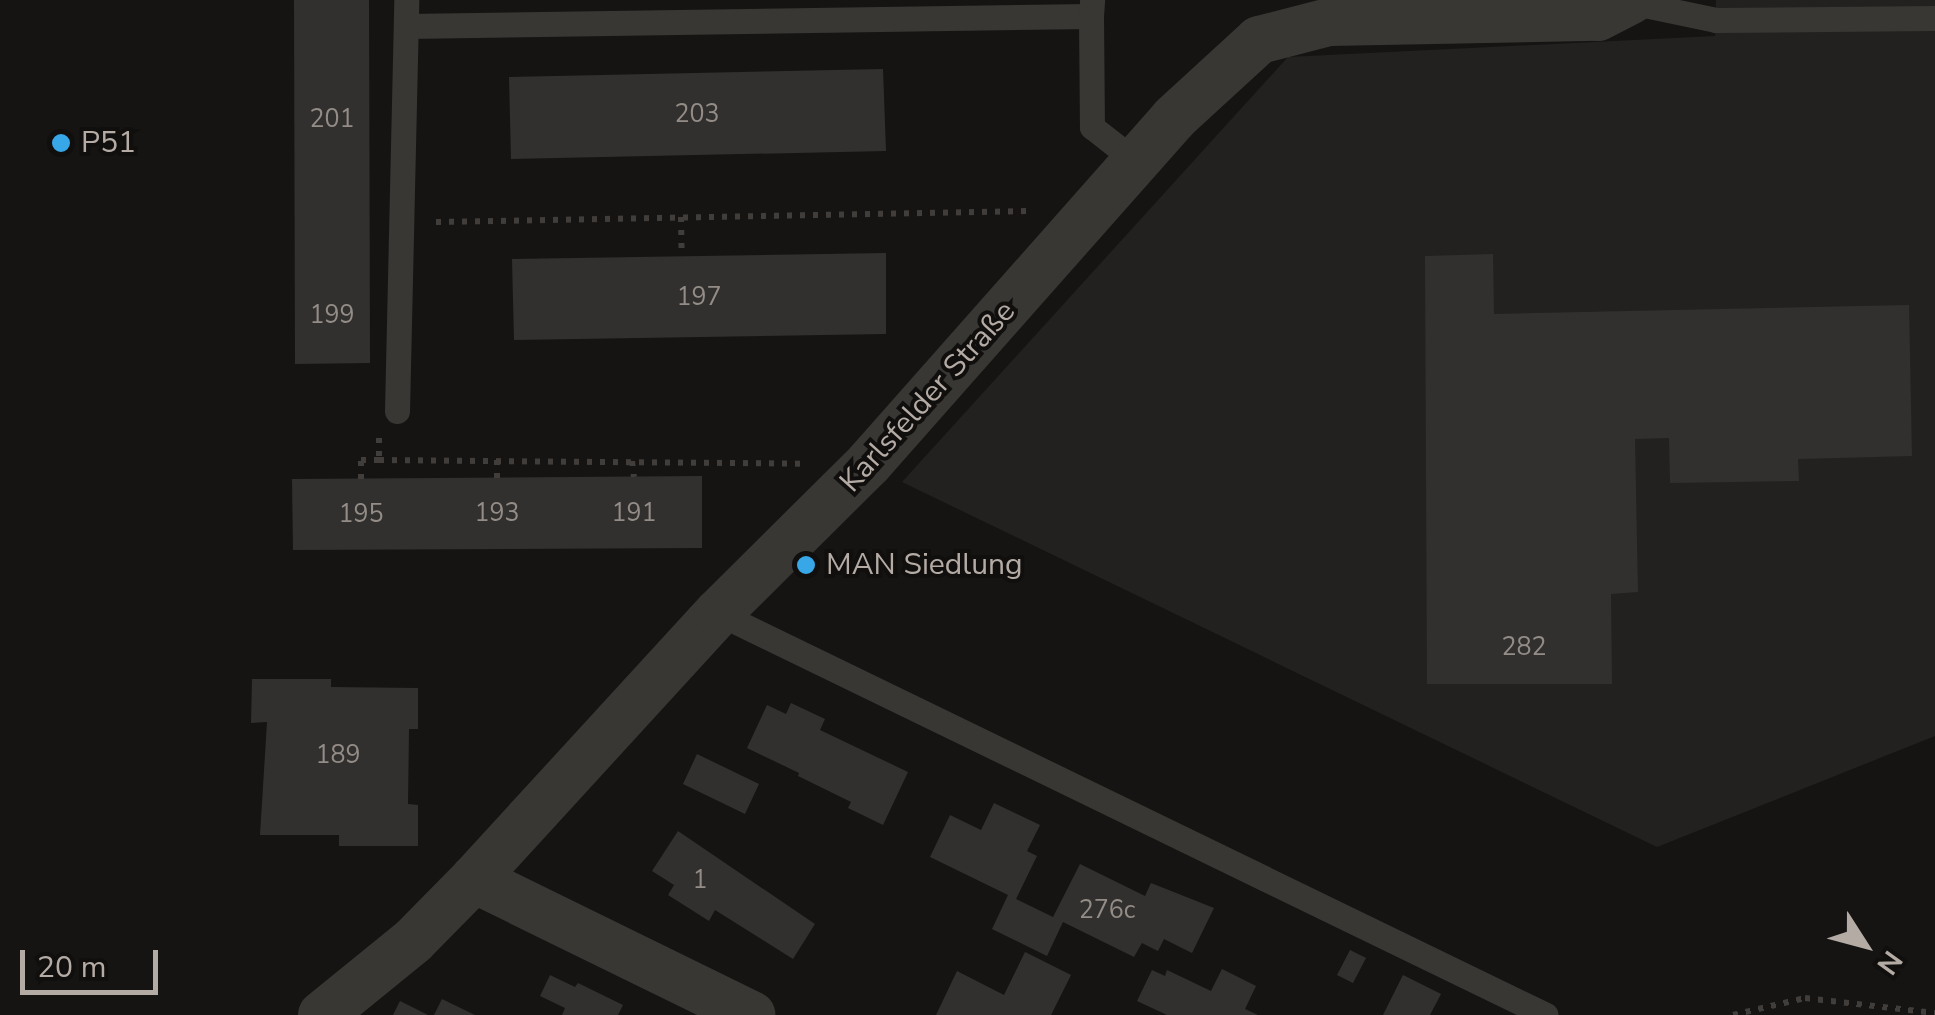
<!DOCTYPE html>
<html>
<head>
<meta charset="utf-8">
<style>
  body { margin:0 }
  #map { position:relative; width:1935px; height:1015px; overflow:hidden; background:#151413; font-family:"Nunito Sans",sans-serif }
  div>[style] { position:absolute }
  .built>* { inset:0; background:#22211f }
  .building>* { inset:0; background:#31302e }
  .path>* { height:6px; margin-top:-3px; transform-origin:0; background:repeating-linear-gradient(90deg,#403d3a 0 5px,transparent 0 13px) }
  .service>* { height:25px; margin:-12.5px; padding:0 12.5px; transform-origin:12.5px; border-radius:12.5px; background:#393734 }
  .minor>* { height:48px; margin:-24px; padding:0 24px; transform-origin:24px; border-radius:24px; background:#393734 }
  .dots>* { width:28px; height:28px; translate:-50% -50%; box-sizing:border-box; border:5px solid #100f0e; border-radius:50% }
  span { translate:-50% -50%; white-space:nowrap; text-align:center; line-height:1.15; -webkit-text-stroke:8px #100f0e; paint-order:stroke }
  .number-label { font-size:25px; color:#938c87 }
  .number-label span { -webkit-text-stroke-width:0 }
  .poi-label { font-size:30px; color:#b4aba5 }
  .left { translate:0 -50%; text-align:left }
  .street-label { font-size:30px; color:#b4aba5 }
  .north { position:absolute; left:1815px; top:895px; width:100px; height:100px; -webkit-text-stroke:8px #100f0e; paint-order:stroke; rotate:126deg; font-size:28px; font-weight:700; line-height:40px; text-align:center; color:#b4aba5 }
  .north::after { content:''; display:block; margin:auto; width:35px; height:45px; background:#b4aba5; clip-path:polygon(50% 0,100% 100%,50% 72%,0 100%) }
  .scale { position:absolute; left:20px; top:950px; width:138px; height:45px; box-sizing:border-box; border:5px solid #b4aba5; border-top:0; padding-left:12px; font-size:30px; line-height:35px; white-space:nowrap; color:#b4aba5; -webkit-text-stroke:8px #100f0e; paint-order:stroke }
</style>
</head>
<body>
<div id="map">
  <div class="built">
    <i style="clip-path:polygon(1716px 0,1935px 0,1935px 736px,1657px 847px,902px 482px,1288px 57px,1715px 36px)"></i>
  </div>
  <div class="building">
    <i style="clip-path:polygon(294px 0,369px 0,370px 363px,295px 364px)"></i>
    <i style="clip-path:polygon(883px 69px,886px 151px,511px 159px,509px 77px)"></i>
    <i style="clip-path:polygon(886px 253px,886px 334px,514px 340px,512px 259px)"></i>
    <i style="clip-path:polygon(1493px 254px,1494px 314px,1909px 305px,1912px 456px,1798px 459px,1799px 481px,1670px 483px,1669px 438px,1635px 439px,1638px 592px,1611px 594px,1612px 684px,1427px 684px,1425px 256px)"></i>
    <i style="clip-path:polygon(702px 476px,702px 548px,293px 550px,292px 479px)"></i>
    <i style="clip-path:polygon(252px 679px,331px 679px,331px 687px,418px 688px,418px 729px,409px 729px,408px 804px,418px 805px,418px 846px,339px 846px,339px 835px,260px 835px,267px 722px,251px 723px)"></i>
    <i style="clip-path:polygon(791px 703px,825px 719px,820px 730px,908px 772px,883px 825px,848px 808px,851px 802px,798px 776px,799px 773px,747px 748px,767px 705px,786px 714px)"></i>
    <i style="clip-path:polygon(697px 754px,759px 784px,745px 814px,683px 784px)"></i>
    <i style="clip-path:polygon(994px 803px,1040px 825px,1027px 851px,1037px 856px,1016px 899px,1053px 917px,1080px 864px,1145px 896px,1151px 883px,1214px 908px,1192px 953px,1164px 939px,1158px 951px,1142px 943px,1134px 957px,1063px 922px,1047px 956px,992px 929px,1008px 895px,930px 857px,950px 815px,981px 830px)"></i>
    <i style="clip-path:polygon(678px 831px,815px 924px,793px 959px,715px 910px,709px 921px,668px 895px,674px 885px,652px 871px)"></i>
    <i style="clip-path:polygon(1350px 950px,1366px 958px,1353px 983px,1337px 975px)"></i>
    <i style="clip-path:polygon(1025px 952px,1071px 975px,1051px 1015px,936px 1015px,957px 971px,1004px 995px)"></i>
    <i style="clip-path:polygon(1222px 969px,1256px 986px,1245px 1009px,1258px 1015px,1167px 1015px,1137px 1001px,1152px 970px,1165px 976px,1167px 970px,1211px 991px)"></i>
    <i style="clip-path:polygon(550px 975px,575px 987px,578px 983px,623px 1005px,618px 1015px,562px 1015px,565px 1008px,540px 996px)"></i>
    <i style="clip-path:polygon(1403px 975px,1441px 994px,1430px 1015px,1383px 1015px)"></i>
    <i style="clip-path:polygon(442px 999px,475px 1015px,434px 1015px)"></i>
    <i style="clip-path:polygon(400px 1001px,428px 1015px,393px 1015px)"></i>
  </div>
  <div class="path">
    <i style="left:681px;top:217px;width:39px;rotate:89deg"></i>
    <i style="left:436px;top:222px;width:592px;rotate:-1.06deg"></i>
    <i style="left:379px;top:438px;width:22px;rotate:90deg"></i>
    <i style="left:379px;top:460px;width:425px;rotate:0.5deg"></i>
    <i style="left:497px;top:460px;width:18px;rotate:90deg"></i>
    <i style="left:632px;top:461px;width:16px;rotate:83deg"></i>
    <i style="left:361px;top:479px;width:19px;rotate:-90deg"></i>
    <i style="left:361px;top:460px;width:18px"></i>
    <i style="left:1733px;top:1015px;width:74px;rotate:-13.3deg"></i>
    <i style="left:1805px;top:998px;width:131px;rotate:6.6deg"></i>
  </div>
  <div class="service">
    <i style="left:1630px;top:2px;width:88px;rotate:11.8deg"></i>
    <i style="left:1716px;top:20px;width:219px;rotate:-0.5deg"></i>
    <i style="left:1091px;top:16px;width:111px;rotate:89.5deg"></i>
    <i style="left:1092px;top:127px;width:57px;rotate:37.9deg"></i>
    <i style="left:406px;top:26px;width:685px;rotate:-0.84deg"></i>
    <i style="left:1091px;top:16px;width:16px;rotate:-86deg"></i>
    <i style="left:397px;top:411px;width:411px;rotate:-88.7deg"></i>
    <i style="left:718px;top:613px;width:920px;rotate:25.9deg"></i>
  </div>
  <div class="minor">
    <i style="left:474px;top:879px;width:309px;rotate:26.1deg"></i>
    <i style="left:322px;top:1015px;width:117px;rotate:-39.1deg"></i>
    <i style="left:413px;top:941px;width:87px;rotate:-45.5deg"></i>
    <i style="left:474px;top:879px;width:361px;rotate:-47.5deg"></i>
    <i style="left:718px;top:613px;width:213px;rotate:-44.8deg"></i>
    <i style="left:869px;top:463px;width:460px;rotate:-48.5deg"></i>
    <i style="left:1174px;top:118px;width:115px;rotate:-42.5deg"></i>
    <i style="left:1259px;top:40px;width:72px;rotate:-14.4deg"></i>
    <i style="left:1329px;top:22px;width:269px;rotate:-1.1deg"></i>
    <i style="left:1598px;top:17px;width:37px;rotate:-27deg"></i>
  </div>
  <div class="dots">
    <i style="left:61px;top:143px;background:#38a7e7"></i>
    <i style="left:806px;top:565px;background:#38a7e7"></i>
  </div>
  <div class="number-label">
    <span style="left:697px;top:114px">203</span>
    <span style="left:332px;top:119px">201</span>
    <span style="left:699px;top:297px">197</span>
    <span style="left:332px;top:315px">199</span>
    <span style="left:497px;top:513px">193</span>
    <span style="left:634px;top:513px">191</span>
    <span style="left:361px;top:514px">195</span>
    <span style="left:1524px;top:647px">282</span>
    <span style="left:338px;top:755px">189</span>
    <span style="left:700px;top:880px">1</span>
    <span style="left:1107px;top:910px">276c</span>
  </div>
  <div class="poi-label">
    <span class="left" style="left:81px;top:143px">P51</span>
    <span class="left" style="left:826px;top:565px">MAN Siedlung</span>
  </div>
  <div class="street-label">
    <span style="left:928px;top:397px;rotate:-48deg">Karlsfelder Straße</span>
  </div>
  <div class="north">N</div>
  <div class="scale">20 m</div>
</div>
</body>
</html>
